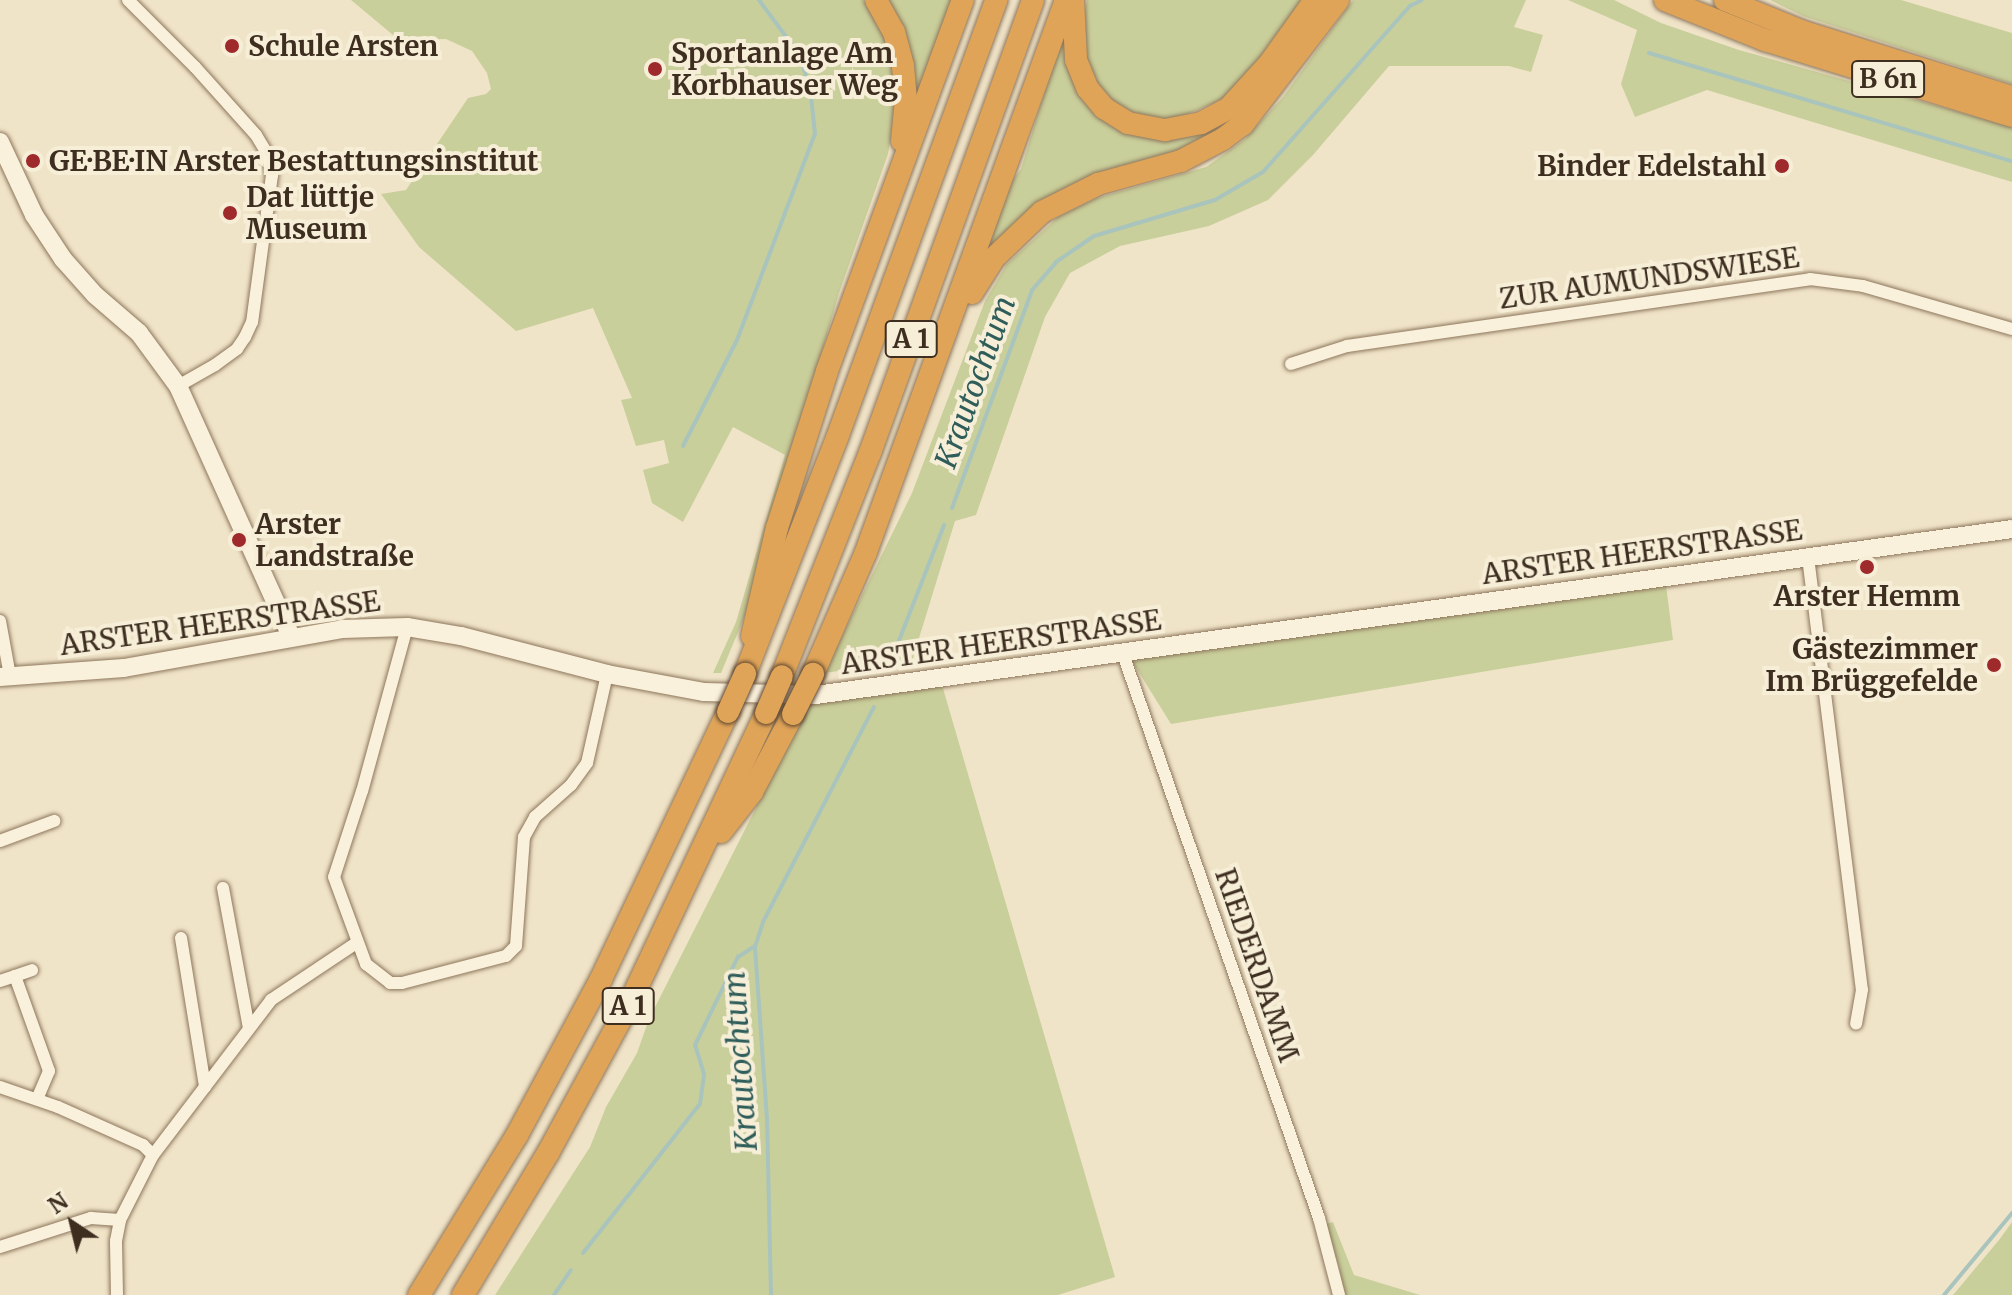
<!DOCTYPE html>
<html>
<head>
<meta charset="utf-8">
<style>
  body { margin:0 }
  #map { position:relative; width:2012px; height:1295px; overflow:hidden; background:#f0e4c8; font-family:Merriweather,serif }
  div>[style] { position:absolute }
  .green>* { inset:0; background:#c9cf9b }
  .stream>* { height:4px; margin:-2px; padding:0 2px; transform-origin:2px; border-radius:2px; background:#a9c4bc }
  .roads { filter:drop-shadow(0 0 2px #8d765c) drop-shadow(0 0 2px #8d765c) }
  .street>* { height:12px; margin:-6px; padding:0 6px; transform-origin:6px; border-radius:6px; background:#faf1dc }
  .secondary>* { height:18px; margin:-9px; padding:0 9px; transform-origin:9px; border-radius:9px; background:#faf1dc }
  .highway>* { height:22px; margin:-11px; padding:0 11px; transform-origin:11px; border-radius:11px; background:#e0a458 }
  .bridges { filter:drop-shadow(0 0 2px #5b4430) drop-shadow(0 0 2px #5b4430) }
  .highway-bridge>* { height:22px; margin:-11px; padding:0 11px; transform-origin:11px; border-radius:11px; background:#e0a458 }
  .dots>* { width:22px; height:22px; translate:-50% -50%; box-sizing:border-box; border:4px solid #f7eed8; border-radius:50% }
  span { translate:-50% -50%; white-space:nowrap; text-align:center; line-height:1.15; -webkit-text-stroke:8px #f7eed8; paint-order:stroke }
  .shield-label span { padding:2px 6px; background:#f7eed8; border:2px solid; border-radius:6px; -webkit-text-stroke-width:0 }
  .shield-label { font-size:26px; color:#3d2e20; font-weight:700 }
  .poi-label { font-size:28px; color:#3d2e20; font-weight:700 }
  .left { translate:0 -50%; text-align:left }
  .right { translate:-100% -50%; text-align:right }
  .street-label { font-size:28px; color:#3d2e20 }
  .water-label { font-size:30px; color:#2f5d5a; font-style:italic }
  .north { position:absolute; left:32px; top:1183px; width:80px; height:80px; -webkit-text-stroke:6px #f7eed8; paint-order:stroke; rotate:325deg; font-size:22px; font-weight:700; line-height:32px; text-align:center; color:#3d2e20 }
  .north::after { content:''; display:block; margin:auto; width:28px; height:36px; background:#3d2e20; clip-path:polygon(50% 0,100% 100%,50% 72%,0 100%) }
</style>
</head>
<body>
<div id="map">
  <div class="green">
    <i style="clip-path:polygon(351px 0,863px 0,870px 8px,885px 39px,894px 72px,895px 116px,888px 154px,839px 293px,746px 613px,721px 673px,713px 673px,736px 622px,785px 455px,733px 427px,683px 522px,652px 503px,643px 470px,669px 463px,664px 440px,636px 446px,621px 400px,632px 398px,593px 308px,516px 331px,419px 247px,381px 194px,406px 190px,468px 98px,486px 94px,491px 89px,487px 73px,472px 51px,446px 39px,399px 40px)"></i>
    <i style="clip-path:polygon(884px 0,956px 0,914px 117px)"></i>
    <i style="clip-path:polygon(1087px 0,1302px 0,1249px 73px,1225px 98px,1169px 122px,1150px 121px,1116px 104px,1098px 85px,1084px 54px,1082px 21px)"></i>
    <i style="clip-path:polygon(1353px 0,1526px 0,1514px 27px,1543px 35px,1531px 72px,1509px 66px,1389px 66px,1313px 155px,1268px 200px,1209px 226px,1120px 246px,1070px 273px,1045px 317px,976px 515px,955px 521px,912px 661px,824px 673px,912px 493px,985px 301px,1007px 264px,1058px 217px,1097px 198px,1206px 167px,1244px 140px,1283px 97px)"></i>
    <i style="clip-path:polygon(1568px 0,1614px 0,1661px 23px,1739px 50px,2012px 127px,2012px 182px,1707px 90px,1635px 117px,1621px 84px,1637px 30px)"></i>
    <i style="clip-path:polygon(1770px 0,1901px 0,2012px 33px,2012px 84px,1803px 16px)"></i>
    <i style="clip-path:polygon(1062px 35px,1066px 35px,1068px 53px,1140px 135px,1233px 114px,1237px 119px,1174px 156px,1100px 175px,981px 260px,1007px 187px,1021px 169px)"></i>
    <i style="clip-path:polygon(1666px 585px,1673px 640px,1171px 724px,1130px 658px)"></i>
    <i style="clip-path:polygon(942px 685px,1115px 1277px,1058px 1295px,495px 1295px,590px 1147px,606px 1107px,637px 1053px,649px 1019px,809px 703px)"></i>
    <i style="clip-path:polygon(1333px 1222px,1354px 1275px,1420px 1295px,1344px 1295px,1339px 1266px,1325px 1224px)"></i>
    <i style="clip-path:polygon(2012px 1222px,2012px 1295px,1953px 1295px,1999px 1240px)"></i>
  </div>
  <div class="stream">
    <i style="left:1649px;top:53px;width:379px;rotate:16.6deg"></i>
    <i style="left:683px;top:446px;width:119px;rotate:-63deg"></i>
    <i style="left:737px;top:340px;width:220px;rotate:-69.3deg"></i>
    <i style="left:815px;top:134px;width:39px;rotate:-96deg"></i>
    <i style="left:811px;top:95px;width:39px;rotate:-105deg"></i>
    <i style="left:801px;top:57px;width:71px;rotate:-126.4deg"></i>
    <i style="left:952px;top:508px;width:232px;rotate:-69.8deg"></i>
    <i style="left:1032px;top:290px;width:37px;rotate:-49deg"></i>
    <i style="left:1056px;top:262px;width:46px;rotate:-34.4deg"></i>
    <i style="left:1094px;top:236px;width:126px;rotate:-16.6deg"></i>
    <i style="left:1215px;top:200px;width:56px;rotate:-30.3deg"></i>
    <i style="left:1263px;top:172px;width:222px;rotate:-48.5deg"></i>
    <i style="left:1410px;top:6px;width:13px;rotate:-27deg"></i>
    <i style="left:891px;top:661px;width:146px;rotate:-68.7deg"></i>
    <i style="left:583px;top:1253px;width:189px;rotate:-51.9deg"></i>
    <i style="left:700px;top:1104px;width:30px;rotate:-82deg"></i>
    <i style="left:704px;top:1074px;width:30px;rotate:-107deg"></i>
    <i style="left:695px;top:1045px;width:98px;rotate:-64deg"></i>
    <i style="left:738px;top:957px;width:20px;rotate:-33deg"></i>
    <i style="left:554px;top:1295px;width:30px;rotate:-56deg"></i>
    <i style="left:771px;top:1295px;width:176px;rotate:-91.3deg"></i>
    <i style="left:767px;top:1119px;width:172px;rotate:-94deg"></i>
    <i style="left:755px;top:947px;width:26px;rotate:-72deg"></i>
    <i style="left:763px;top:922px;width:242px;rotate:-62.7deg"></i>
    <i style="left:1944px;top:1295px;width:107px;rotate:-50.3deg"></i>
  </div>
  <div class="roads">
    <div class="street">
      <i style="left:128px;top:0;width:95px;rotate:45deg"></i>
      <i style="left:195px;top:67px;width:91px;rotate:48.1deg"></i>
      <i style="left:256px;top:135px;width:21px;rotate:59deg"></i>
      <i style="left:267px;top:153px;width:23px;rotate:77deg"></i>
      <i style="left:272px;top:175px;width:148px;rotate:97.7deg"></i>
      <i style="left:252px;top:322px;width:17px;rotate:115deg"></i>
      <i style="left:245px;top:337px;width:14px;rotate:124deg"></i>
      <i style="left:237px;top:349px;width:27px;rotate:144deg"></i>
      <i style="left:215px;top:365px;width:43px;rotate:150.4deg"></i>
      <i style="left:1291px;top:364px;width:59px;rotate:-17.8deg"></i>
      <i style="left:1347px;top:346px;width:468px;rotate:-8.2deg"></i>
      <i style="left:1810px;top:279px;width:53px;rotate:7.5deg"></i>
      <i style="left:1863px;top:286px;width:155px;rotate:16.1deg"></i>
      <i style="left:1808px;top:557px;width:436px;rotate:82.9deg"></i>
      <i style="left:1862px;top:990px;width:34px;rotate:100deg"></i>
      <i style="left:0;top:621px;width:56px;rotate:79.7deg"></i>
      <i style="left:407px;top:627px;width:170px;rotate:105.3deg"></i>
      <i style="left:362px;top:791px;width:90px;rotate:108deg"></i>
      <i style="left:334px;top:877px;width:93px;rotate:69.8deg"></i>
      <i style="left:366px;top:964px;width:31px;rotate:38deg"></i>
      <i style="left:390px;top:983px;width:12px"></i>
      <i style="left:402px;top:983px;width:107px;rotate:-14.6deg"></i>
      <i style="left:506px;top:956px;width:14px;rotate:-45deg"></i>
      <i style="left:516px;top:946px;width:109px;rotate:-85.8deg"></i>
      <i style="left:524px;top:837px;width:23px;rotate:-61deg"></i>
      <i style="left:535px;top:817px;width:48px;rotate:-41.6deg"></i>
      <i style="left:571px;top:785px;width:27px;rotate:-54deg"></i>
      <i style="left:587px;top:763px;width:91px;rotate:-77.3deg"></i>
      <i style="left:1123px;top:654px;width:597px;rotate:70.84deg"></i>
      <i style="left:1319px;top:1218px;width:80px;rotate:75.4deg"></i>
      <i style="left:0;top:841px;width:58px;rotate:-20.3deg"></i>
      <i style="left:223px;top:888px;width:142px;rotate:79.5deg"></i>
      <i style="left:181px;top:938px;width:151px;rotate:80.8deg"></i>
      <i style="left:15px;top:976px;width:18px;rotate:-19deg"></i>
      <i style="left:0;top:981px;width:16px;rotate:-18deg"></i>
      <i style="left:15px;top:976px;width:101px;rotate:70.3deg"></i>
      <i style="left:49px;top:1071px;width:30px;rotate:113deg"></i>
      <i style="left:0;top:1087px;width:61px;rotate:19deg"></i>
      <i style="left:58px;top:1107px;width:93px;rotate:24.1deg"></i>
      <i style="left:143px;top:1145px;width:14px;rotate:45deg"></i>
      <i style="left:0;top:1247px;width:96px;rotate:-17.7deg"></i>
      <i style="left:91px;top:1218px;width:29px;rotate:4deg"></i>
      <i style="left:117px;top:1295px;width:54px;rotate:-91.1deg"></i>
      <i style="left:116px;top:1241px;width:21px;rotate:-79deg"></i>
      <i style="left:120px;top:1220px;width:73px;rotate:-63.1deg"></i>
      <i style="left:153px;top:1155px;width:195px;rotate:-52.7deg"></i>
      <i style="left:271px;top:1000px;width:102px;rotate:-33.8deg"></i>
    </div>
    <div class="secondary">
      <i style="left:0;top:142px;width:81px;rotate:65deg"></i>
      <i style="left:34px;top:215px;width:53px;rotate:56.6deg"></i>
      <i style="left:63px;top:259px;width:48px;rotate:48.4deg"></i>
      <i style="left:95px;top:295px;width:58px;rotate:40.8deg"></i>
      <i style="left:139px;top:333px;width:66px;rotate:53.7deg"></i>
      <i style="left:178px;top:386px;width:274px;rotate:65.7deg"></i>
      <i style="left:0;top:677px;width:124px;rotate:-4.2deg"></i>
      <i style="left:124px;top:668px;width:221px;rotate:-10.1deg"></i>
      <i style="left:342px;top:629px;width:65px;rotate:-1.8deg"></i>
      <i style="left:407px;top:627px;width:55px;rotate:9.5deg"></i>
      <i style="left:461px;top:636px;width:151px;rotate:14.6deg"></i>
      <i style="left:607px;top:674px;width:99px;rotate:10.5deg"></i>
      <i style="left:704px;top:692px;width:112px;rotate:1.5deg"></i>
      <i style="left:816px;top:695px;width:1207px;rotate:-7.9deg"></i>
    </div>
    <div class="highway">
      <i style="left:876px;top:0;width:37px;rotate:61deg"></i>
      <i style="left:894px;top:32px;width:35px;rotate:75deg"></i>
      <i style="left:903px;top:66px;width:33px;rotate:85deg"></i>
      <i style="left:906px;top:99px;width:42px;rotate:95.4deg"></i>
      <i style="left:1073px;top:0;width:60px;rotate:87.1deg"></i>
      <i style="left:1076px;top:60px;width:31px;rotate:68deg"></i>
      <i style="left:1088px;top:89px;width:25px;rotate:50deg"></i>
      <i style="left:1104px;top:108px;width:28px;rotate:32deg"></i>
      <i style="left:1128px;top:123px;width:38px;rotate:11deg"></i>
      <i style="left:1165px;top:130px;width:37px;rotate:-11deg"></i>
      <i style="left:1201px;top:123px;width:32px;rotate:-28deg"></i>
      <i style="left:1229px;top:108px;width:61px;rotate:-47.7deg"></i>
      <i style="left:1270px;top:63px;width:77px;rotate:-54.5deg"></i>
      <i style="left:1665px;top:0;width:108px;rotate:21.8deg"></i>
      <i style="left:1765px;top:40px;width:258px;rotate:17.1deg"></i>
      <i style="left:1725px;top:0;width:85px;rotate:22.1deg"></i>
      <i style="left:1804px;top:32px;width:218px;rotate:17.4deg"></i>
      <i style="left:972px;top:293px;width:41px;rotate:-57.8deg"></i>
      <i style="left:994px;top:258px;width:66px;rotate:-43.8deg"></i>
      <i style="left:1042px;top:212px;width:63px;rotate:-26.6deg"></i>
      <i style="left:1098px;top:184px;width:86px;rotate:-15.5deg"></i>
      <i style="left:1181px;top:161px;width:47px;rotate:-27.6deg"></i>
      <i style="left:1223px;top:139px;width:25px;rotate:-37deg"></i>
      <i style="left:1243px;top:124px;width:156px;rotate:-52.5deg"></i>
      <i style="left:752px;top:636px;width:111px;rotate:-77deg"></i>
      <i style="left:777px;top:528px;width:165px;rotate:-72.3deg"></i>
      <i style="left:827px;top:371px;width:395px;rotate:-69.9deg"></i>
      <i style="left:745px;top:674px;width:253px;rotate:-68.7deg"></i>
      <i style="left:837px;top:438px;width:466px;rotate:-70deg"></i>
      <i style="left:813px;top:674px;width:133px;rotate:-66.5deg"></i>
      <i style="left:866px;top:552px;width:587px;rotate:-70.08deg"></i>
      <i style="left:782px;top:676px;width:240px;rotate:-68.5deg"></i>
      <i style="left:870px;top:453px;width:481px;rotate:-70.2deg"></i>
      <i style="left:721px;top:832px;width:51px;rotate:-52.2deg"></i>
      <i style="left:752px;top:792px;width:88px;rotate:-62.3deg"></i>
      <i style="left:419px;top:1295px;width:188px;rotate:-58.5deg"></i>
      <i style="left:517px;top:1135px;width:177px;rotate:-61.7deg"></i>
      <i style="left:601px;top:979px;width:296px;rotate:-64.6deg"></i>
      <i style="left:463px;top:1295px;width:165px;rotate:-59.1deg"></i>
      <i style="left:548px;top:1153px;width:176px;rotate:-61.5deg"></i>
      <i style="left:632px;top:998px;width:315px;rotate:-64.8deg"></i>
    </div>
  </div>
  <div class="bridges">
    <div class="highway-bridge">
      <i style="left:728px;top:712px;width:42px;rotate:-65.9deg"></i>
      <i style="left:766px;top:713px;width:40px;rotate:-66.6deg"></i>
      <i style="left:793px;top:714px;width:45px;rotate:-63.4deg"></i>
    </div>
  </div>
  <div class="dots">
    <i style="left:232px;top:46px;background:#9e2a2b"></i>
    <i style="left:655px;top:69px;background:#9e2a2b"></i>
    <i style="left:33px;top:161px;background:#9e2a2b"></i>
    <i style="left:1782px;top:166px;background:#9e2a2b"></i>
    <i style="left:230px;top:213px;background:#9e2a2b"></i>
    <i style="left:239px;top:540px;background:#9e2a2b"></i>
    <i style="left:1867px;top:567px;background:#9e2a2b"></i>
    <i style="left:1994px;top:665px;background:#9e2a2b"></i>
  </div>
  <div class="shield-label">
    <span style="left:1888px;top:79px">B 6n</span>
    <span style="left:911px;top:339px">A 1</span>
    <span style="left:628px;top:1006px">A 1</span>
  </div>
  <div class="poi-label">
    <span class="left" style="left:248px;top:46px">Schule Arsten</span>
    <span class="left" style="left:671px;top:69px">Sportanlage Am<br>Korbhauser Weg</span>
    <span class="left" style="left:49px;top:161px">GE·BE·IN Arster Bestattungsinstitut</span>
    <span class="right" style="left:1766px;top:166px">Binder Edelstahl</span>
    <span class="left" style="left:246px;top:213px">Dat lüttje<br>Museum</span>
    <span class="left" style="left:255px;top:540px">Arster<br>Landstraße</span>
    <span style="left:1867px;top:596px">Arster Hemm</span>
    <span class="right" style="left:1978px;top:665px">Gästezimmer<br>Im Brüggefelde</span>
  </div>
  <div class="street-label">
    <span style="left:1649px;top:278px;rotate:-8deg">ZUR AUMUNDSWIESE</span>
    <span style="left:1642px;top:552px;rotate:-8deg">ARSTER HEERSTRASSE</span>
    <span style="left:220px;top:623px;rotate:-8deg">ARSTER HEERSTRASSE</span>
    <span style="left:1001px;top:642px;rotate:-8deg">ARSTER HEERSTRASSE</span>
    <span style="left:1257px;top:965px;rotate:71deg">RIEDERDAMM</span>
  </div>
  <div class="water-label">
    <span style="left:975px;top:382px;rotate:-70deg">Krautochtum</span>
    <span style="left:740px;top:1061px;rotate:-94deg">Krautochtum</span>
  </div>
  <div class="north">N</div>
</div>
</body>
</html>
